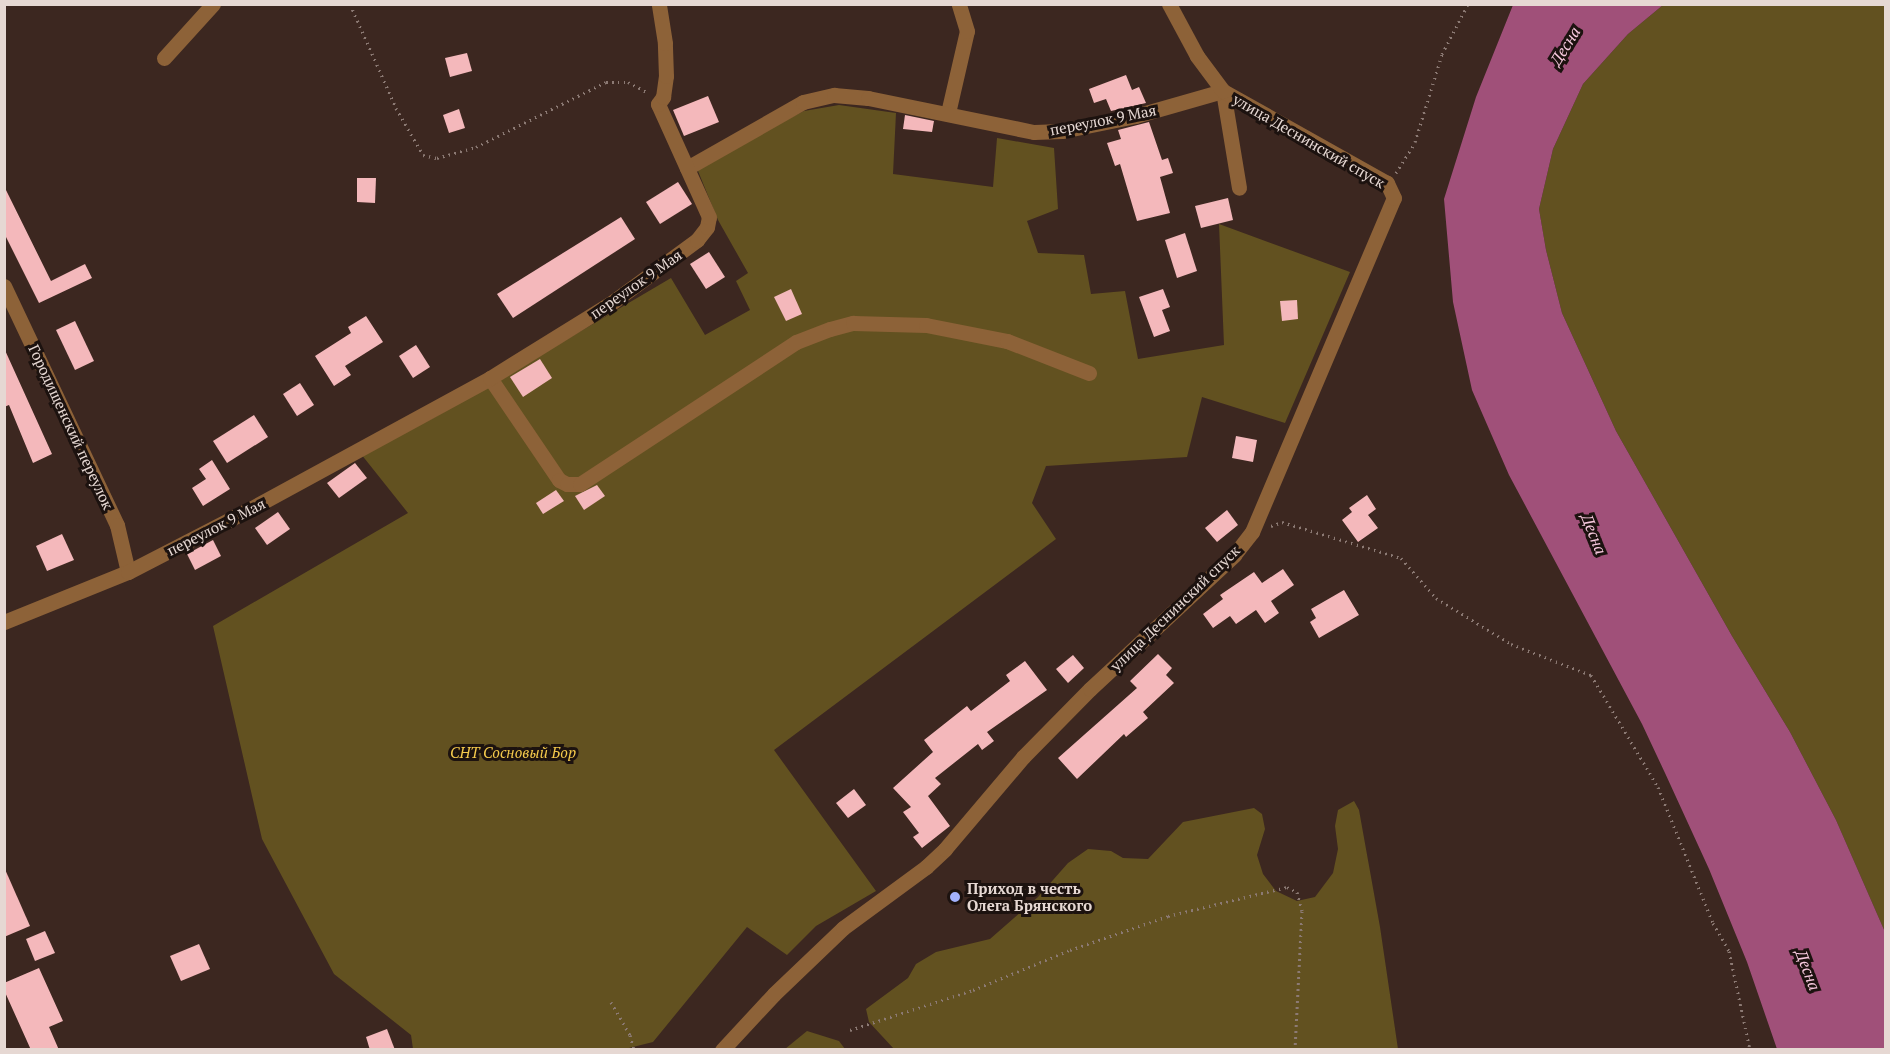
<!DOCTYPE html>
<html>
<head>
<meta charset="utf-8">
<style>
  body { margin:0 }
  #map { position:relative; width:1890px; height:1054px; overflow:hidden; background:#3c2720; font-family:"PT Serif",serif }
  div>[style] { position:absolute }
  .green>* { inset:0; background:#625120 }
  .water>* { inset:0; background:#a05079 }
  .building>* { inset:0; background:#f4b8bb }
  .path>* { height:3px; margin-top:-1.5px; transform-origin:0; background:repeating-linear-gradient(90deg,#8c7a74 0 1.5px,transparent 0 6px) }
  .minor>* { height:15px; margin:-7.5px; padding:0 7.5px; transform-origin:7.5px; border-radius:7.5px; background:#8d6238 }
  .dots>* { width:16px; height:16px; translate:-50% -50%; box-sizing:border-box; border:3px solid #1c120f; border-radius:50% }
  span { translate:-50% -50%; white-space:nowrap; text-align:center; line-height:1.15; -webkit-text-stroke:6px #1c120f; paint-order:stroke }
  .street-label { font-size:15px; color:#e6d8d3 }
  .park-label { font-size:15px; color:#f5ca4c; font-style:italic }
  .poi-label { font-size:15px; color:#e6d8d3; font-weight:700 }
  .left { translate:0 -50%; text-align:left }
  .water-label { font-size:16px; color:#f7c9de; font-style:italic }
  .frame { position:absolute; inset:0; border:6px solid #e6d8d3; pointer-events:none }
</style>
</head>
<body>
<div id="map">
  <div class="green">
    <i style="clip-path:polygon(1663px 5px,1885px 5px,1885px 932px,1836px 820px,1790px 732px,1732px 636px,1616px 431px,1562px 313px,1546px 250px,1539px 209px,1553px 149px,1583px 84px,1628px 34px)"></i>
    <i style="clip-path:polygon(839px 105px,896px 113px,893px 174px,993px 187px,997px 138px,1054px 148px,1058px 209px,1027px 221px,1038px 253px,1084px 255px,1091px 294px,1125px 291px,1138px 359px,1224px 345px,1219px 224px,1350px 272px,1285px 423px,1202px 397px,1187px 457px,1046px 466px,1032px 503px,1056px 539px,774px 750px,876px 891px,816px 926px,787px 955px,747px 927px,653px 1042px,621px 1050px,413px 1049px,411px 1035px,334px 974px,262px 839px,213px 626px,408px 513px,361px 454px,435px 417px,671px 278px,705px 335px,750px 310px,736px 281px,748px 273px,718px 220px,698px 171px,707px 159px,804px 111px)"></i>
    <i style="clip-path:polygon(1354px 801px,1359px 810px,1380px 927px,1398px 1049px,894px 1049px,869px 1022px,866px 1009px,908px 978px,916px 964px,936px 952px,990px 939px,1038px 897px,1068px 863px,1088px 849px,1111px 851px,1123px 858px,1148px 859px,1183px 822px,1254px 808px,1262px 814px,1265px 829px,1257px 855px,1263px 874px,1276px 891px,1297px 901px,1315px 897px,1333px 873px,1338px 849px,1335px 826px,1338px 810px)"></i>
    <i style="clip-path:polygon(807px 1031px,839px 1041px,845px 1049px,785px 1049px)"></i>
  </div>
  <div class="water">
    <i style="clip-path:polygon(1513px 5px,1663px 5px,1628px 34px,1583px 84px,1553px 149px,1539px 209px,1546px 250px,1562px 313px,1616px 431px,1732px 636px,1790px 732px,1836px 820px,1885px 932px,1885px 1049px,1777px 1049px,1747px 962px,1709px 869px,1665px 773px,1642px 724px,1509px 475px,1472px 390px,1453px 302px,1444px 199px,1476px 97px)"></i>
  </div>
  <div class="building">
    <i style="clip-path:polygon(467px 53px,472px 71px,450px 77px,445px 58px)"></i>
    <i style="clip-path:polygon(1126px 75px,1132px 90px,1139px 87px,1146px 103px,1111px 111px,1106px 99px,1094px 103px,1089px 89px)"></i>
    <i style="clip-path:polygon(708px 96px,719px 122px,684px 136px,673px 110px)"></i>
    <i style="clip-path:polygon(459px 109px,465px 128px,449px 133px,443px 115px)"></i>
    <i style="clip-path:polygon(905px 115px,934px 121px,932px 132px,903px 129px)"></i>
    <i style="clip-path:polygon(1149px 122px,1162px 160px,1168px 158px,1173px 173px,1160px 177px,1170px 213px,1137px 221px,1120px 164px,1115px 166px,1107px 143px,1121px 139px,1118px 130px)"></i>
    <i style="clip-path:polygon(357px 178px,376px 178px,375px 203px,357px 202px)"></i>
    <i style="clip-path:polygon(678px 182px,692px 204px,660px 224px,646px 202px)"></i>
    <i style="clip-path:polygon(4px 186px,51px 281px,85px 264px,92px 278px,39px 303px,4px 233px)"></i>
    <i style="clip-path:polygon(1228px 198px,1233px 220px,1201px 228px,1195px 206px)"></i>
    <i style="clip-path:polygon(621px 217px,635px 239px,513px 318px,497px 294px)"></i>
    <i style="clip-path:polygon(1185px 233px,1197px 271px,1177px 278px,1165px 240px)"></i>
    <i style="clip-path:polygon(709px 252px,725px 277px,706px 289px,690px 264px)"></i>
    <i style="clip-path:polygon(791px 289px,802px 314px,786px 321px,774px 297px)"></i>
    <i style="clip-path:polygon(1163px 289px,1170px 307px,1162px 310px,1170px 331px,1154px 337px,1139px 297px)"></i>
    <i style="clip-path:polygon(1297px 300px,1298px 319px,1282px 321px,1280px 301px)"></i>
    <i style="clip-path:polygon(366px 316px,383px 342px,345px 366px,351px 375px,334px 386px,315px 356px,351px 333px,348px 327px)"></i>
    <i style="clip-path:polygon(75px 321px,94px 361px,75px 370px,56px 330px)"></i>
    <i style="clip-path:polygon(416px 345px,430px 367px,413px 378px,399px 356px)"></i>
    <i style="clip-path:polygon(4px 348px,52px 454px,33px 463px,9px 405px,4px 407px)"></i>
    <i style="clip-path:polygon(540px 359px,552px 378px,523px 397px,510px 377px)"></i>
    <i style="clip-path:polygon(300px 383px,314px 405px,297px 416px,283px 394px)"></i>
    <i style="clip-path:polygon(254px 415px,268px 437px,227px 463px,213px 441px)"></i>
    <i style="clip-path:polygon(1236px 436px,1257px 440px,1253px 462px,1232px 458px)"></i>
    <i style="clip-path:polygon(212px 460px,230px 489px,203px 506px,192px 488px,206px 479px,199px 469px)"></i>
    <i style="clip-path:polygon(355px 463px,367px 478px,339px 498px,327px 483px)"></i>
    <i style="clip-path:polygon(597px 485px,605px 496px,584px 510px,575px 496px)"></i>
    <i style="clip-path:polygon(556px 490px,564px 501px,543px 514px,536px 503px)"></i>
    <i style="clip-path:polygon(1367px 495px,1376px 509px,1368px 515px,1378px 528px,1358px 542px,1342px 520px,1352px 512px,1349px 508px)"></i>
    <i style="clip-path:polygon(1227px 510px,1238px 525px,1217px 542px,1205px 528px)"></i>
    <i style="clip-path:polygon(278px 512px,290px 529px,267px 545px,255px 528px)"></i>
    <i style="clip-path:polygon(62px 534px,74px 560px,47px 571px,36px 546px)"></i>
    <i style="clip-path:polygon(213px 540px,221px 556px,195px 570px,187px 554px)"></i>
    <i style="clip-path:polygon(1283px 569px,1294px 585px,1271px 601px,1279px 613px,1265px 623px,1256px 610px,1236px 624px,1230px 616px,1213px 628px,1203px 614px,1223px 599px,1220px 595px,1254px 572px,1262px 583px)"></i>
    <i style="clip-path:polygon(1344px 590px,1359px 615px,1319px 638px,1310px 622px,1316px 618px,1311px 609px)"></i>
    <i style="clip-path:polygon(1158px 654px,1172px 668px,1166px 675px,1174px 683px,1143px 712px,1148px 718px,1126px 737px,1124px 734px,1077px 779px,1058px 758px,1137px 688px,1130px 681px)"></i>
    <i style="clip-path:polygon(1073px 655px,1084px 668px,1068px 683px,1056px 669px)"></i>
    <i style="clip-path:polygon(1025px 661px,1047px 690px,987px 732px,994px 741px,982px 750px,978px 744px,935px 778px,941px 784px,928px 796px,950px 826px,922px 848px,913px 837px,919px 833px,903px 812px,911px 807px,893px 788px,933px 752px,924px 740px,967px 706px,971px 711px,1010px 681px,1006px 675px)"></i>
    <i style="clip-path:polygon(854px 789px,866px 805px,848px 818px,836px 803px)"></i>
    <i style="clip-path:polygon(4px 867px,30px 926px,4px 937px)"></i>
    <i style="clip-path:polygon(45px 931px,55px 953px,35px 961px,26px 939px)"></i>
    <i style="clip-path:polygon(199px 944px,210px 969px,181px 981px,170px 956px)"></i>
    <i style="clip-path:polygon(39px 968px,63px 1021px,49px 1027px,59px 1050px,31px 1050px,4px 990px,4px 983px)"></i>
    <i style="clip-path:polygon(387px 1029px,395px 1050px,370px 1050px,366px 1037px)"></i>
  </div>
  <div class="path">
    <i style="left:350px;top:4px;width:114px;rotate:66.1deg"></i>
    <i style="left:396px;top:108px;width:54px;rotate:60.1deg"></i>
    <i style="left:423px;top:155px;width:14px;rotate:12deg"></i>
    <i style="left:437px;top:158px;width:41px;rotate:-15.8deg"></i>
    <i style="left:476px;top:147px;width:145px;rotate:-26.6deg"></i>
    <i style="left:606px;top:82px;width:22px"></i>
    <i style="left:628px;top:82px;width:21px;rotate:28deg"></i>
    <i style="left:1396px;top:173px;width:36px;rotate:-58deg"></i>
    <i style="left:1415px;top:142px;width:92px;rotate:-72.9deg"></i>
    <i style="left:1442px;top:54px;width:56px;rotate:-62.5deg"></i>
    <i style="left:1271px;top:526px;width:12px;rotate:-20deg"></i>
    <i style="left:1282px;top:522px;width:124px;rotate:16.8deg"></i>
    <i style="left:1401px;top:558px;width:53px;rotate:48.8deg"></i>
    <i style="left:1436px;top:598px;width:88px;rotate:31.5deg"></i>
    <i style="left:1511px;top:644px;width:86px;rotate:21.2deg"></i>
    <i style="left:1591px;top:675px;width:131px;rotate:59.1deg"></i>
    <i style="left:1658px;top:787px;width:147px;rotate:68deg"></i>
    <i style="left:1713px;top:923px;width:32px;rotate:60deg"></i>
    <i style="left:1729px;top:951px;width:101px;rotate:78deg"></i>
    <i style="left:611px;top:1002px;width:38px;rotate:60deg"></i>
    <i style="left:630px;top:1035px;width:16px;rotate:75deg"></i>
    <i style="left:850px;top:1030px;width:129px;rotate:-18deg"></i>
    <i style="left:973px;top:990px;width:105px;rotate:-22.4deg"></i>
    <i style="left:1070px;top:950px;width:104px;rotate:-19.1deg"></i>
    <i style="left:1168px;top:916px;width:122px;rotate:-13.7deg"></i>
    <i style="left:1287px;top:887px;width:11px;rotate:27deg"></i>
    <i style="left:1297px;top:892px;width:20px;rotate:75deg"></i>
    <i style="left:1302px;top:911px;width:139px;rotate:92.9deg"></i>
  </div>
  <div class="minor">
    <i style="left:164px;top:58px;width:73px;rotate:-47.8deg"></i>
    <i style="left:1223px;top:91px;width:98px;rotate:80.6deg"></i>
    <i style="left:948px;top:113px;width:84px;rotate:-77deg"></i>
    <i style="left:967px;top:31px;width:28px;rotate:-107deg"></i>
    <i style="left:687px;top:168px;width:133px;rotate:-29.6deg"></i>
    <i style="left:803px;top:102px;width:32px;rotate:-13deg"></i>
    <i style="left:834px;top:95px;width:34px;rotate:5deg"></i>
    <i style="left:868px;top:98px;width:169px;rotate:11.6deg"></i>
    <i style="left:1034px;top:132px;width:28px;rotate:-2deg"></i>
    <i style="left:1062px;top:131px;width:75px;rotate:-11.6deg"></i>
    <i style="left:1135px;top:116px;width:91px;rotate:-15.9deg"></i>
    <i style="left:4px;top:286px;width:264px;rotate:64.7deg"></i>
    <i style="left:117px;top:525px;width:48px;rotate:76.8deg"></i>
    <i style="left:490px;top:378px;width:123px;rotate:55.9deg"></i>
    <i style="left:559px;top:480px;width:9px;rotate:27deg"></i>
    <i style="left:567px;top:484px;width:13px"></i>
    <i style="left:580px;top:484px;width:258px;rotate:-33.3deg"></i>
    <i style="left:796px;top:342px;width:36px;rotate:-21deg"></i>
    <i style="left:830px;top:329px;width:24px;rotate:-15deg"></i>
    <i style="left:853px;top:323px;width:73px;rotate:1.6deg"></i>
    <i style="left:926px;top:325px;width:83px;rotate:11.2deg"></i>
    <i style="left:1007px;top:341px;width:88px;rotate:21.3deg"></i>
    <i style="left:4px;top:622px;width:134px;rotate:-22deg"></i>
    <i style="left:128px;top:572px;width:137px;rotate:-27.3deg"></i>
    <i style="left:250px;top:509px;width:273px;rotate:-28.6deg"></i>
    <i style="left:490px;top:378px;width:146px;rotate:-31.8deg"></i>
    <i style="left:614px;top:301px;width:103px;rotate:-36.3deg"></i>
    <i style="left:697px;top:240px;width:16px;rotate:-52deg"></i>
    <i style="left:707px;top:227px;width:10px;rotate:-79deg"></i>
    <i style="left:709px;top:217px;width:124px;rotate:-114.3deg"></i>
    <i style="left:658px;top:104px;width:9px;rotate:-54deg"></i>
    <i style="left:663px;top:97px;width:21px;rotate:-82deg"></i>
    <i style="left:666px;top:76px;width:33px;rotate:-92deg"></i>
    <i style="left:665px;top:43px;width:39px;rotate:-99deg"></i>
    <i style="left:722px;top:1050px;width:76px;rotate:-47.1deg"></i>
    <i style="left:774px;top:994px;width:95px;rotate:-43.7deg"></i>
    <i style="left:843px;top:928px;width:103px;rotate:-36.3deg"></i>
    <i style="left:926px;top:867px;width:26px;rotate:-43deg"></i>
    <i style="left:945px;top:849px;width:121px;rotate:-49.7deg"></i>
    <i style="left:1023px;top:757px;width:95px;rotate:-45.4deg"></i>
    <i style="left:1090px;top:689px;width:197px;rotate:-42.9deg"></i>
    <i style="left:1234px;top:555px;width:29px;rotate:-52deg"></i>
    <i style="left:1252px;top:532px;width:363px;rotate:-67deg"></i>
    <i style="left:1394px;top:198px;width:17px;rotate:-115deg"></i>
    <i style="left:1387px;top:183px;width:188px;rotate:-150.7deg"></i>
    <i style="left:1223px;top:91px;width:44px;rotate:-126.6deg"></i>
    <i style="left:1197px;top:56px;width:59px;rotate:-118.3deg"></i>
  </div>
  <div class="dots">
    <i style="left:955px;top:897px;background:#a3b2fd"></i>
  </div>
  <div class="street-label">
    <span style="left:1103px;top:120px;rotate:-11deg">переулок 9 Мая</span>
    <span style="left:1309px;top:141px;rotate:30deg">улица Деснинский спуск</span>
    <span style="left:636px;top:284px;rotate:-35deg">переулок 9 Мая</span>
    <span style="left:71px;top:427px;rotate:65deg">Городищенский переулок</span>
    <span style="left:216px;top:527px;rotate:-27deg">переулок 9 Мая</span>
    <span style="left:1175px;top:608px;rotate:-44deg">улица Деснинский спуск</span>
  </div>
  <div class="park-label">
    <span style="left:513px;top:753px">СНТ Сосновый Бор</span>
  </div>
  <div class="poi-label">
    <span class="left" style="left:967px;top:897px">Приход в честь<br>Олега Брянского</span>
  </div>
  <div class="water-label">
    <span style="left:1565px;top:46px;rotate:-58deg">Десна</span>
    <span style="left:1594px;top:534px;rotate:68deg">Десна</span>
    <span style="left:1808px;top:970px;rotate:69deg">Десна</span>
  </div>
  <div class="frame"></div>
</div>
</body>
</html>
